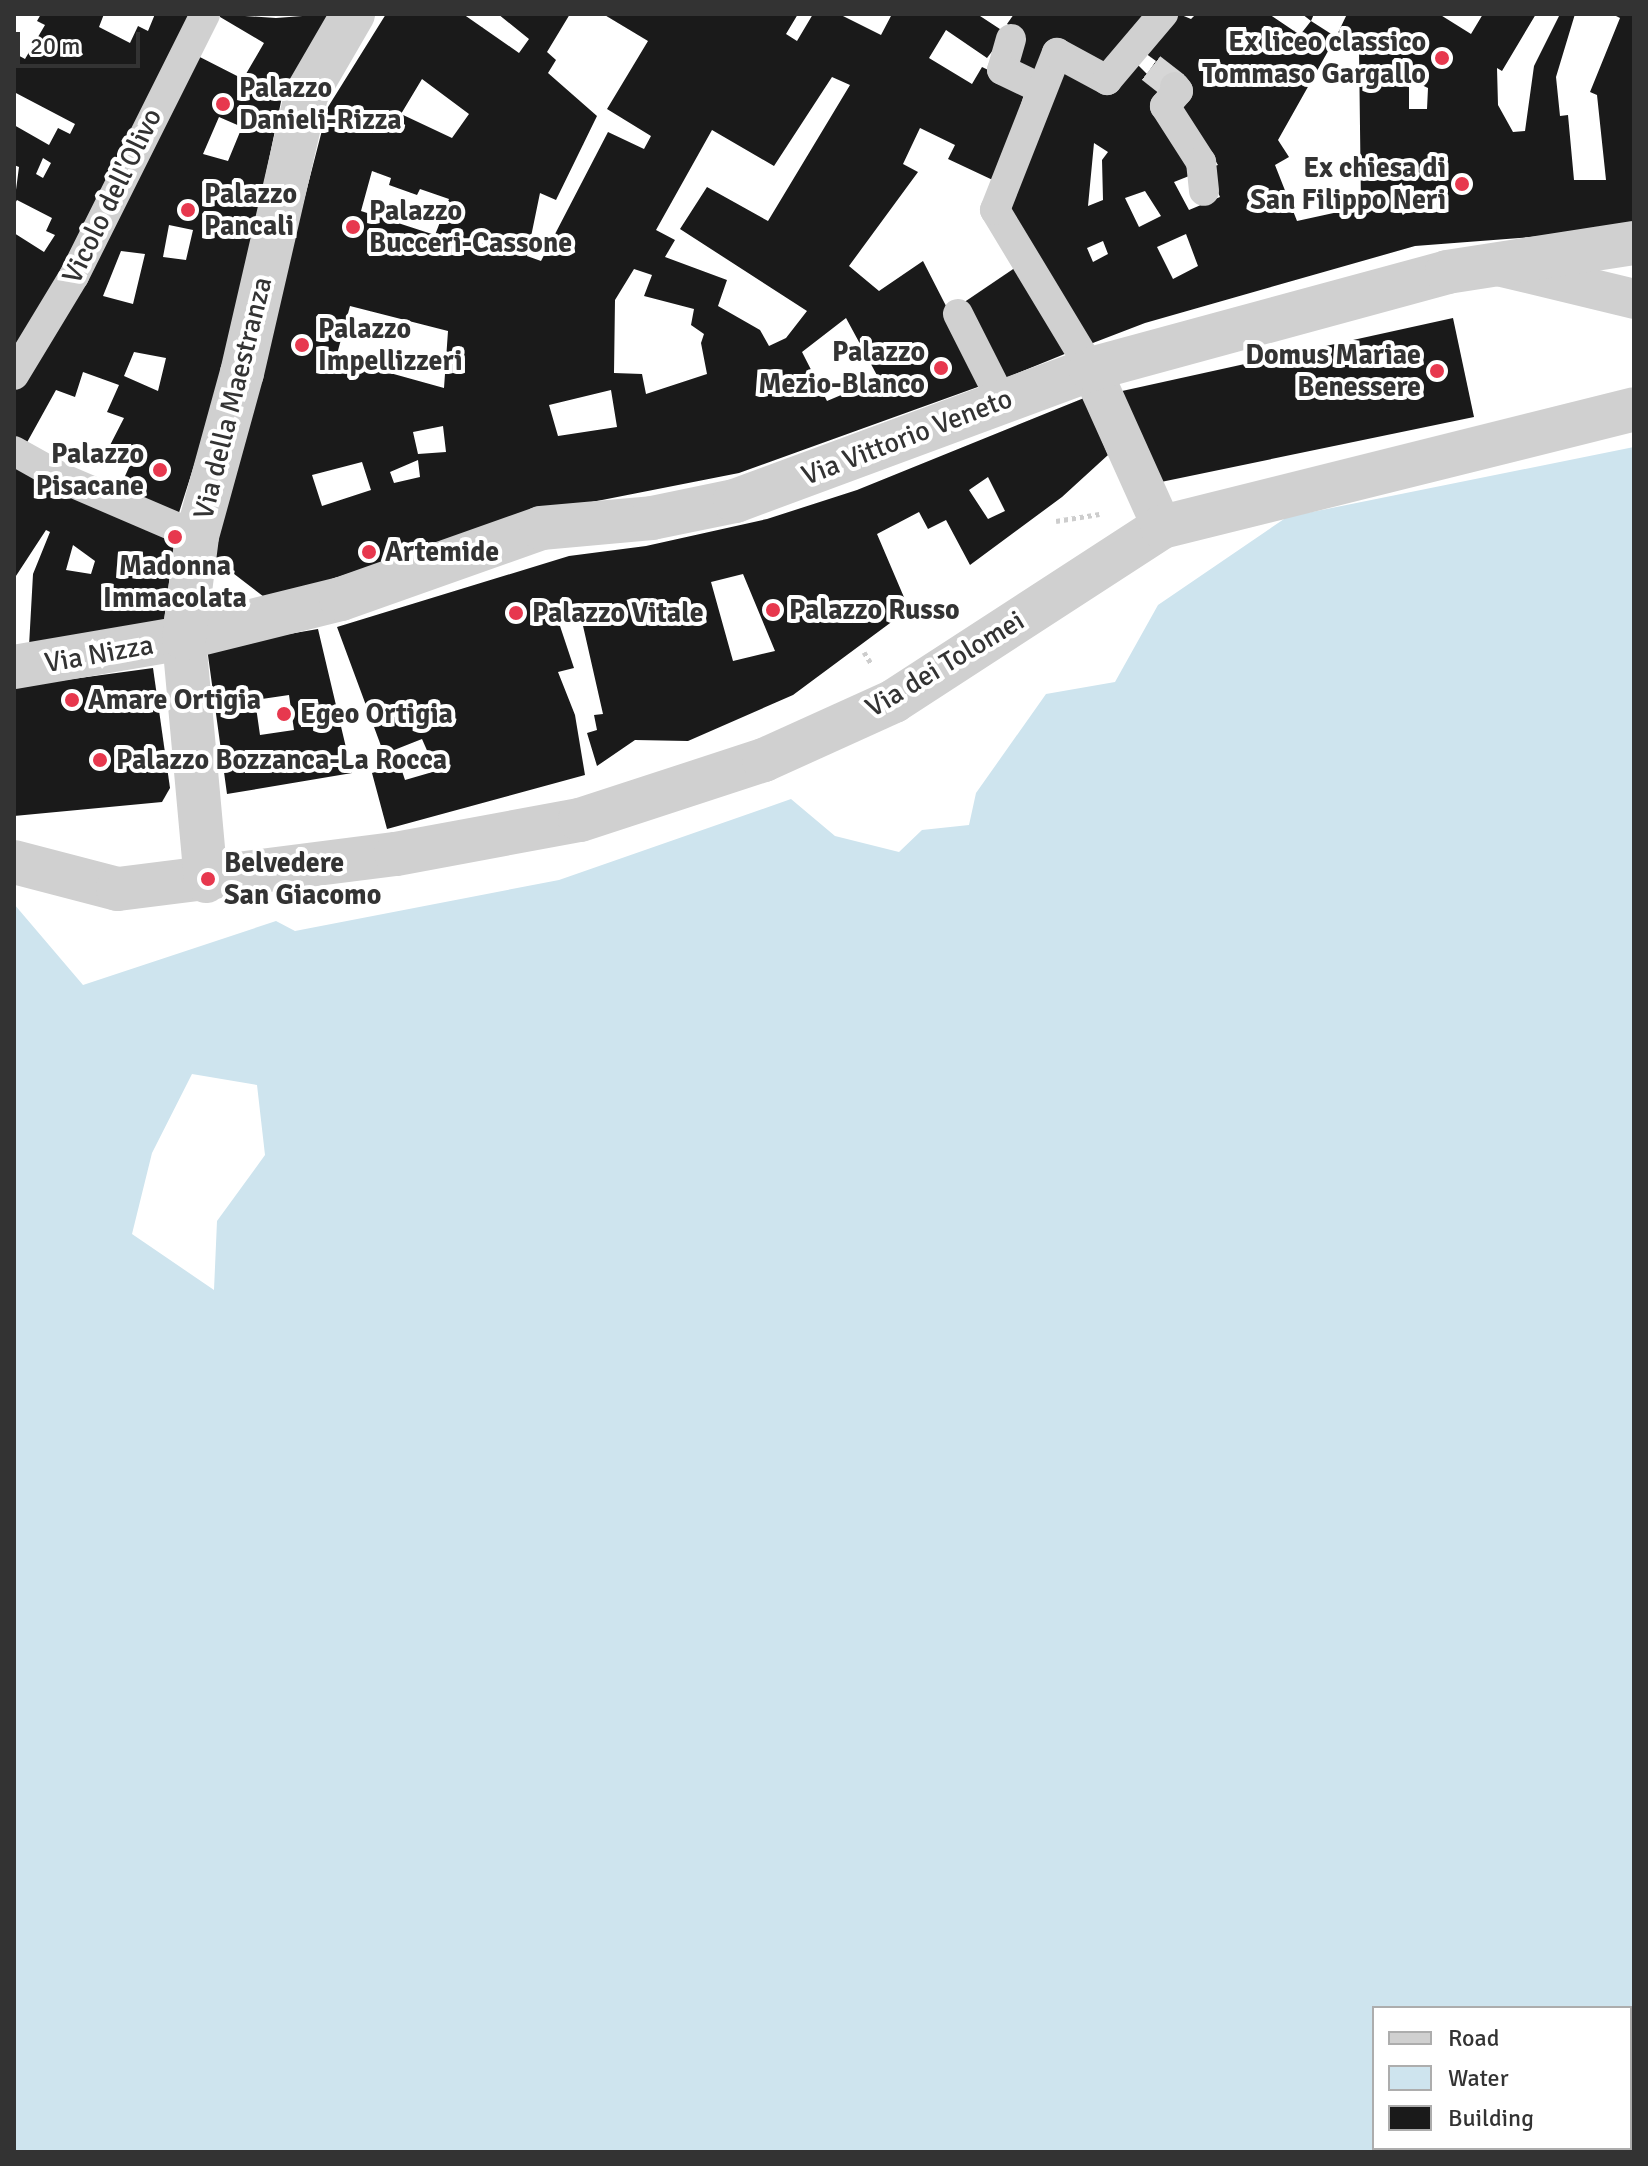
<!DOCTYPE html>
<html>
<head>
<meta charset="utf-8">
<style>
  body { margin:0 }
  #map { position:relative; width:1648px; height:2166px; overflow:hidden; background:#fff; font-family:Signika,sans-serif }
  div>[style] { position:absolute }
  .water>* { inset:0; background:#cee4ee }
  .building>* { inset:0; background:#1a1a1a }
  .pedestrian-tunnel>* { height:30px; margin-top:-15px; transform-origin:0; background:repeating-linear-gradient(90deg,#d6d6d6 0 30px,transparent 0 45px) }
  .path>* { height:5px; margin-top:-2.5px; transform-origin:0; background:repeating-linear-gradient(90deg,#cdcdcd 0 4px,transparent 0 8px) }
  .pedestrian>* { height:30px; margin:-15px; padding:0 15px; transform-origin:15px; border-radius:15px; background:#d0d0d0 }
  .minor>* { height:40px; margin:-20px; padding:0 20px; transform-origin:20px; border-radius:20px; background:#d0d0d0 }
  .tertiary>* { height:44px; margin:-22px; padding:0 22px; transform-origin:22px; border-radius:22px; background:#d0d0d0 }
  .dots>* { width:22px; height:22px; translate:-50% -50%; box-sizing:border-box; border:4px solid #fff; border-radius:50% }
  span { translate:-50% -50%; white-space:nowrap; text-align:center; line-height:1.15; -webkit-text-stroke:8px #fff; paint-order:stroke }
  .poi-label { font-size:28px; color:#333; font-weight:700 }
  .right { translate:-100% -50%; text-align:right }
  .left { translate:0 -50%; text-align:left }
  .street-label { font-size:28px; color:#333 }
  .frame { position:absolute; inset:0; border:16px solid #333; pointer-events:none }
  .legend { position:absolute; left:1372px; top:2006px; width:260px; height:144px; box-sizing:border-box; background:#fff; border:2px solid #adadad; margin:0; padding:10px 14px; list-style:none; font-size:24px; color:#333 }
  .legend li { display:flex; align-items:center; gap:16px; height:40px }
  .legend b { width:40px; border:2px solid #adadad }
  .scale { position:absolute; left:16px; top:32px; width:124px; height:36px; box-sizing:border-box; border:4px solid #333; border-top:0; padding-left:10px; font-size:24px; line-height:28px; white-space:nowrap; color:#333; -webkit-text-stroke:6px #fff; paint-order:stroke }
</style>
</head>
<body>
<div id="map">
  <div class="water">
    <i style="clip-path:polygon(evenodd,1634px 447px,1634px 2152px,14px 2152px,14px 904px,83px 985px,276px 921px,295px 931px,559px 880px,791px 799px,835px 836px,899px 852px,922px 830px,969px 825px,976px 793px,1046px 694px,1115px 682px,1158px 605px,1287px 517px,1634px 447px,192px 1074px,257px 1085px,265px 1155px,217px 1221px,214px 1290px,132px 1234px,152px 1153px,192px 1074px,1634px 447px,1374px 2008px,1630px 2008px,1630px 2148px,1374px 2148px,1374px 2008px)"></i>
  </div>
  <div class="building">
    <i style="clip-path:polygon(evenodd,41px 14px,104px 14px,99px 27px,130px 43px,138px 26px,148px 31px,155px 14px,200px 14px,14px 362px,14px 233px,44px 252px,55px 235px,46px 231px,52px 218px,17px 200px,14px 205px,19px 167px,14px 165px,14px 125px,49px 145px,58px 128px,70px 134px,75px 124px,14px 92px,14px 53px,25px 59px,45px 25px,37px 21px,41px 14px,43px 158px,51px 163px,43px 178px,36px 174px,43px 158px)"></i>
    <i style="clip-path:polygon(evenodd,215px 14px,276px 18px,329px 14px,282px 97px,226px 365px,177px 519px,117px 494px,130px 465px,106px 453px,124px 418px,107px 412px,119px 385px,83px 372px,75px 397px,56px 390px,25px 446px,14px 440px,14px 388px,190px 52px,243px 79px,264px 43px,215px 14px,219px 117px,242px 127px,228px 161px,203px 154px,219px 117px,215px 14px,169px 225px,193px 230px,186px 260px,163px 257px,169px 225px,215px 14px,121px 251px,145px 254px,133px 304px,103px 296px,121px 251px,215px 14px,134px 352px,166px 358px,158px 391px,124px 376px,134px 352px)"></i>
    <i style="clip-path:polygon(evenodd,386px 14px,463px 14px,519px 53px,529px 39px,498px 14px,570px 14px,547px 52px,556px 60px,548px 73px,597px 116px,556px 200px,540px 193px,527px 256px,541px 261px,608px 132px,644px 149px,651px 136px,607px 109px,648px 41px,603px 14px,798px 14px,786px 34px,797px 41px,813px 14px,839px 14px,881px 35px,892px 14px,977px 14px,1006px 33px,987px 58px,946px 30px,929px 58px,972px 84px,982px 67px,1026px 88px,997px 182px,948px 159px,955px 145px,920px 128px,903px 164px,918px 172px,849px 266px,879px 291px,923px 261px,986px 384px,739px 473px,531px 514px,268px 600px,212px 557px,328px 107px,386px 14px,832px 77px,850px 85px,768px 221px,707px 187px,680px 229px,807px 311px,786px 338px,769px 346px,760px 330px,718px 306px,727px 280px,665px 257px,675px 240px,656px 230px,712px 130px,774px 166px,832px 77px,386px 14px,422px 79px,469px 114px,452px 138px,401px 114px,422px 79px,386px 14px,372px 171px,391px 178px,389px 185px,417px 195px,420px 189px,449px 199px,435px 235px,361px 211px,372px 171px,386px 14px,634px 269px,652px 275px,644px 296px,694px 309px,691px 325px,704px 334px,701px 343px,707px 374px,646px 394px,642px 374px,614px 373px,615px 300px,634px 269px,386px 14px,350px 306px,448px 331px,444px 388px,336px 358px,350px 306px,386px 14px,846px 318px,879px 379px,827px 401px,802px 352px,846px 318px,386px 14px,611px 390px,617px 427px,558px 436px,549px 405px,611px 390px,386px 14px,443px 426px,446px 452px,418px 454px,413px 432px,443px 426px,386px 14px,418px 460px,420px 477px,394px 483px,390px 472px,418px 460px,386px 14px,362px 462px,371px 490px,322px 506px,312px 475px,362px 462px)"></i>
    <i style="clip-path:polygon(1014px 14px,1147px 14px,1104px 71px,1032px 74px,1009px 61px,1020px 34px,1007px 24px)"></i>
    <i style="clip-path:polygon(evenodd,1179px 14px,1191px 19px,1196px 14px,1269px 14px,1300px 35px,1311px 21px,1302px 14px,1314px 14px,1311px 21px,1336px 37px,1347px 14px,1439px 14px,1471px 34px,1483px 14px,1536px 14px,1502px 71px,1497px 68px,1498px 105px,1513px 132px,1525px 131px,1534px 66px,1560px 14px,1575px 14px,1556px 77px,1560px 116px,1568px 115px,1574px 180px,1606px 180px,1597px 95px,1590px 92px,1620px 18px,1612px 14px,1634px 14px,1634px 229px,1415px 246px,1145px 323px,1085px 346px,1004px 206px,1062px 63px,1135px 62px,1147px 74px,1156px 61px,1145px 53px,1179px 14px,1336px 37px,1359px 49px,1361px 207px,1297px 221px,1275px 165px,1289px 157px,1278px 140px,1336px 37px,1179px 14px,1409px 79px,1428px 88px,1427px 109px,1409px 109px,1409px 79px,1179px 14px,1178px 102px,1218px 165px,1208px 168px,1220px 197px,1189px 210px,1174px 182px,1194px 174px,1178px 102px,1179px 14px,1094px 143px,1108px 152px,1102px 160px,1103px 200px,1088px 206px,1094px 143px,1179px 14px,1145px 191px,1161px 216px,1139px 227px,1125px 198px,1145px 191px,1179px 14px,1186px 234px,1198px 266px,1173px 279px,1157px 247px,1186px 234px,1179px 14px,1103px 241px,1108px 254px,1093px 262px,1087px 248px,1103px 241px)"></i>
    <i style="clip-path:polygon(1019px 265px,1072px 351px,996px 382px,960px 305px)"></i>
    <i style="clip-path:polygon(1453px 318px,1474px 417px,1161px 482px,1113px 393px)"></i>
    <i style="clip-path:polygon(evenodd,1084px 398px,1108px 455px,1062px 497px,970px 565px,946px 520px,928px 529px,919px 512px,877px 534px,909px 609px,793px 695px,688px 741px,635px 740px,597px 766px,587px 733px,597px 730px,594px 715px,603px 714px,581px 617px,559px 623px,574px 668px,558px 672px,575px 715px,585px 775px,387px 829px,372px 773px,400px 765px,405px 780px,436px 771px,422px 739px,384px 754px,337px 627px,569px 556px,646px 546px,767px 519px,857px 490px,1084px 398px,988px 477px,1005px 511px,988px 519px,969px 490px,988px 477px,1084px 398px,743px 574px,775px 651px,733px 661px,711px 582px,743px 574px)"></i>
    <i style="clip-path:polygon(evenodd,14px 463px,175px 537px,163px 628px,29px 646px,33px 574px,50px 532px,46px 530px,14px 579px,14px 463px,73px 545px,95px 561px,91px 574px,66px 570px,73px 545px)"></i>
    <i style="clip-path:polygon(evenodd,318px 629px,352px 773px,227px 794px,207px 648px,318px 629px,289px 695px,294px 730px,260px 735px,255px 700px,289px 695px)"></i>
    <i style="clip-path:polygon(153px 668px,170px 788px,162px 802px,14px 816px,14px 687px)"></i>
  </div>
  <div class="pedestrian-tunnel">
    <i style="left:1151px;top:68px;width:31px;rotate:38deg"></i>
  </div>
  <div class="path">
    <i style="left:1056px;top:521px;width:44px;rotate:-9.2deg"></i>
    <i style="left:864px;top:652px;width:15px;rotate:58deg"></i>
  </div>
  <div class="pedestrian">
    <i style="left:1011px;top:39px;width:32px;rotate:106deg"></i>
    <i style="left:1002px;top:70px;width:42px;rotate:25.3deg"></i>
    <i style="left:1175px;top:87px;width:5px;rotate:53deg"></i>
    <i style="left:1178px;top:91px;width:20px;rotate:131deg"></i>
    <i style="left:1165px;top:106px;width:67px;rotate:57.3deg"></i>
    <i style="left:1201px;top:162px;width:29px;rotate:84deg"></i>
    <i style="left:958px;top:314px;width:97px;rotate:63.2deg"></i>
    <i style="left:1091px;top:369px;width:186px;rotate:-121.1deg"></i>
    <i style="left:995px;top:210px;width:169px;rotate:-68.5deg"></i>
    <i style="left:1057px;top:53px;width:57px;rotate:28.4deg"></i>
    <i style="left:1107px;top:80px;width:87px;rotate:-49.7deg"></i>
    <i style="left:14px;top:375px;width:116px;rotate:-58.8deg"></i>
    <i style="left:74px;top:276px;width:293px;rotate:-63.4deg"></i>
    <i style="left:14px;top:451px;width:57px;rotate:29.2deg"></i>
    <i style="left:64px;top:479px;width:145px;rotate:23.2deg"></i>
  </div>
  <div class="minor">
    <i style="left:1498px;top:266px;width:140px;rotate:13.6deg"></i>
    <i style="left:1091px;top:369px;width:173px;rotate:65.8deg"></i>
  </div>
  <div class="tertiary">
    <i style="left:14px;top:667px;width:172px;rotate:-9.7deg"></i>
    <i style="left:184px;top:638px;width:162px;rotate:-14deg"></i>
    <i style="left:341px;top:599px;width:212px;rotate:-19.5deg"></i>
    <i style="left:541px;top:528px;width:111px;rotate:-5.1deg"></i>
    <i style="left:652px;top:518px;width:85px;rotate:-11.6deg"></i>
    <i style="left:735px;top:501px;width:380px;rotate:-20.3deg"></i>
    <i style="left:1091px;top:369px;width:369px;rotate:-15.2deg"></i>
    <i style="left:1447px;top:272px;width:189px;rotate:-8.8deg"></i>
    <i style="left:14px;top:862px;width:107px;rotate:14.6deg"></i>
    <i style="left:118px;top:889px;width:280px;rotate:-7.2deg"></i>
    <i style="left:396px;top:854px;width:187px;rotate:-10.5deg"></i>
    <i style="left:580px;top:820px;width:194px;rotate:-18.1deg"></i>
    <i style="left:764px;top:760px;width:143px;rotate:-24.4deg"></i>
    <i style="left:894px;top:701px;width:320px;rotate:-33deg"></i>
    <i style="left:1162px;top:527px;width:487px;rotate:-14deg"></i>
    <i style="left:206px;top:881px;width:244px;rotate:-95.2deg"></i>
    <i style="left:184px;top:638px;width:103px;rotate:-82.7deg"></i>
    <i style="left:197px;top:536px;width:169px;rotate:-74.6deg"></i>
    <i style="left:242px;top:373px;width:285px;rotate:-77deg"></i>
    <i style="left:306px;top:95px;width:94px;rotate:-59.9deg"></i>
  </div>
  <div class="dots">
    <i style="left:1442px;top:58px;background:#e7384e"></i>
    <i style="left:223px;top:104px;background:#e7384e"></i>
    <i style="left:1462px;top:184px;background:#e7384e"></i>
    <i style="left:188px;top:210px;background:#e7384e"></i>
    <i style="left:353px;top:227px;background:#e7384e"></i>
    <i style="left:302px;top:345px;background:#e7384e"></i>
    <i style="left:941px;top:368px;background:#e7384e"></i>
    <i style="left:1437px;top:371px;background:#e7384e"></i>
    <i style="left:160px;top:470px;background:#e7384e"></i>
    <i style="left:175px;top:537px;background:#e7384e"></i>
    <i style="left:369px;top:552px;background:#e7384e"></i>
    <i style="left:773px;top:610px;background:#e7384e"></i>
    <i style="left:516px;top:613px;background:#e7384e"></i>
    <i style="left:72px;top:700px;background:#e7384e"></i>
    <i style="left:284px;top:714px;background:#e7384e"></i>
    <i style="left:100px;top:760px;background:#e7384e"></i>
    <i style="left:208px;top:879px;background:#e7384e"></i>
  </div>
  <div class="poi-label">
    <span class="right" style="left:1426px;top:58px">Ex liceo classico<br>Tommaso Gargallo</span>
    <span class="left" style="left:239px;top:104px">Palazzo<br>Danieli-Rizza</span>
    <span class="right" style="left:1446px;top:184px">Ex chiesa di<br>San Filippo Neri</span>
    <span class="left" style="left:204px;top:210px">Palazzo<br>Pancali</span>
    <span class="left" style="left:369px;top:227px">Palazzo<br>Bucceri-Cassone</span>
    <span class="left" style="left:318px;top:345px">Palazzo<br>Impellizzeri</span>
    <span class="right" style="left:925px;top:368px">Palazzo<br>Mezio-Blanco</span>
    <span class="right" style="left:1421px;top:371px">Domus Mariae<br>Benessere</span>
    <span class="right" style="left:144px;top:470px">Palazzo<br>Pisacane</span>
    <span class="left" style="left:385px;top:552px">Artemide</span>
    <span style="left:175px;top:582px">Madonna<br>Immacolata</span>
    <span class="left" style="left:789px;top:610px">Palazzo Russo</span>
    <span class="left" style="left:532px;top:613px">Palazzo Vitale</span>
    <span class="left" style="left:88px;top:700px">Amare Ortigia</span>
    <span class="left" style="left:300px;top:714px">Egeo Ortigia</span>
    <span class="left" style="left:116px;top:760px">Palazzo Bozzanca-La Rocca</span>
    <span class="left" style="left:224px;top:879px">Belvedere<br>San Giacomo</span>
  </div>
  <div class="street-label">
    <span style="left:112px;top:196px;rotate:-64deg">Vicolo dell'Olivo</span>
    <span style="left:233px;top:398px;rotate:-76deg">Via della Maestranza</span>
    <span style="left:907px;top:437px;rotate:-21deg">Via Vittorio Veneto</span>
    <span style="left:99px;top:654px;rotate:-10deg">Via Nizza</span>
    <span style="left:945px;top:664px;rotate:-31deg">Via dei Tolomei</span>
  </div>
  <div class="frame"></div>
  <ul class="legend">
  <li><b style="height:10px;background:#d0d0d0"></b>Road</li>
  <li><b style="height:22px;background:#cee4ee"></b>Water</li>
  <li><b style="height:22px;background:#1a1a1a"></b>Building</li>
  </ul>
  <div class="scale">20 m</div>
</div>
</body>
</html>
